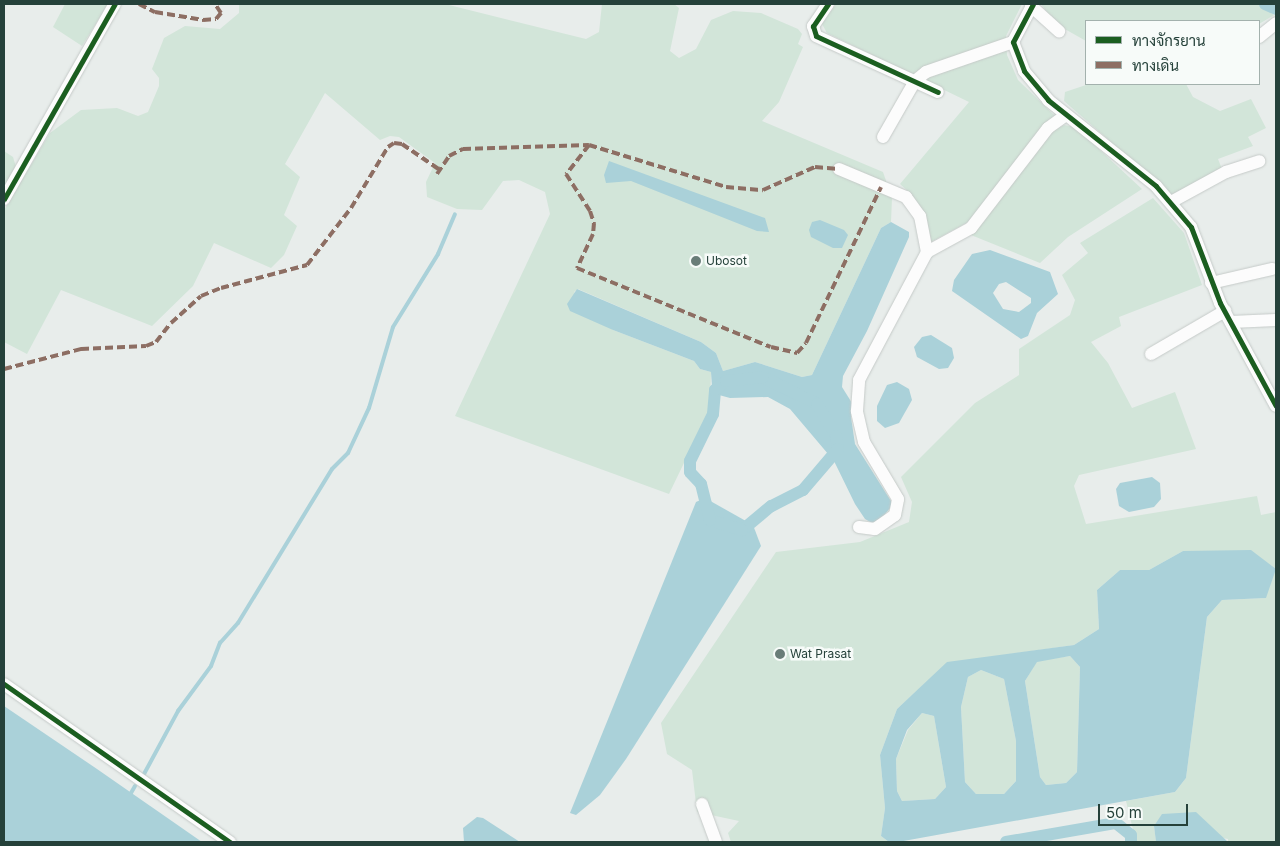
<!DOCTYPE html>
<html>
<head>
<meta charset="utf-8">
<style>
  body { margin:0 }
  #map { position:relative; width:1280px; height:846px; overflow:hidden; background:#e8edeb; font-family:Inter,Sarabun,sans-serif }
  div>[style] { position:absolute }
  .green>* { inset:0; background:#d2e5d9 }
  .water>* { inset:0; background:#aad1d9 }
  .stream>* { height:4px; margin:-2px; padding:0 2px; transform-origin:2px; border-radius:2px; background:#aad1d9 }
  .canal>* { height:12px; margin:-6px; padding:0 6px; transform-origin:6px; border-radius:6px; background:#aad1d9 }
  .roads { filter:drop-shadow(0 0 1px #c5cac8) drop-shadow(0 0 1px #c5cac8) }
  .minor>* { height:12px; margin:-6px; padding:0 6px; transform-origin:6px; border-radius:6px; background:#fcfcfc }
  .quiet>* { height:4px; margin-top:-2px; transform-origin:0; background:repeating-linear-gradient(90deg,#8d6e63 0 8px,transparent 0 12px) }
  .cycleway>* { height:5px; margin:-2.5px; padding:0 2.5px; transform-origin:2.5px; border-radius:2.5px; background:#1b5e20 }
  .dots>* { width:14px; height:14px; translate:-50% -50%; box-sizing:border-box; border:2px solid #f7fbf9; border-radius:50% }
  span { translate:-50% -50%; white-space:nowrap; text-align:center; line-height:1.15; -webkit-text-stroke:5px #f7fbf9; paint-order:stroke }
  .poi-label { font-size:12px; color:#25413a }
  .left { translate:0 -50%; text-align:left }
  .frame { position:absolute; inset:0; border:5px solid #25413a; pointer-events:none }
  .legend { position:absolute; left:1085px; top:20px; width:175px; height:65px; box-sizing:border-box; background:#f7fbf9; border:1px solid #a3b1ad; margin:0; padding:6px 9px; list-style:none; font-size:15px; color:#25413a }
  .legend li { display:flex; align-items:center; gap:10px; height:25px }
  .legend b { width:25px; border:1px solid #a3b1ad }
  .scale { position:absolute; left:1098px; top:804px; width:90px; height:22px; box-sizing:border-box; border:2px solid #25413a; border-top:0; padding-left:6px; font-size:15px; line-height:18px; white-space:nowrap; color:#25413a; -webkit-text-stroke:4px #f7fbf9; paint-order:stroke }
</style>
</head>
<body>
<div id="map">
  <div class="green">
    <i style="clip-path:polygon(65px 4px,108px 4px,82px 46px,53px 27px)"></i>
    <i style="clip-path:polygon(239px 4px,445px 4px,586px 39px,599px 32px,602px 4px,674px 4px,679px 8px,670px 51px,679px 58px,696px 49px,711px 20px,733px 11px,761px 13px,798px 29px,802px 34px,798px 44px,803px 47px,779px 102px,762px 121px,883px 172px,892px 198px,891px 222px,881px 228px,812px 375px,802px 377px,755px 362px,723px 371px,716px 353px,701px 342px,578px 289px,574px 292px,613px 330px,694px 361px,700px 369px,711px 372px,710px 409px,669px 494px,455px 416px,550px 214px,545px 192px,519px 180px,503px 181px,482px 210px,457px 209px,427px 197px,426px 182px,435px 163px,399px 137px,390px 136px,380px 140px,325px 93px,285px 164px,300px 177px,284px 215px,297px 226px,284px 255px,271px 268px,214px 243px,193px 286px,152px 326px,61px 290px,27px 354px,4px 342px,4px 210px,50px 133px,81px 110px,117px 108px,138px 116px,148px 112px,159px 86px,159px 78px,152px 69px,164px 38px,185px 26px,220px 29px,239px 13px)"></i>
    <i style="clip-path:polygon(836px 4px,1022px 4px,1006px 36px,1007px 55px,1018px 80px,1055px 116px,968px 222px,931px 242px,910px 193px,900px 184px,969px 102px,827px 33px,822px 24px)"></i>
    <i style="clip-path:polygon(1041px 4px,1260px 4px,1274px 15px,1259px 24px,1259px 21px,1086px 21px,1086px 41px,1056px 24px)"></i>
    <i style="clip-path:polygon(1089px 84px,1186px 84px,1193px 97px,1220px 111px,1251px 99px,1266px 128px,1248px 137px,1253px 146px,1218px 159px,1222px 169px,1172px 195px,1064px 101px,1065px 92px)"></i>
    <i style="clip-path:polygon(1064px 125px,1075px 127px,1142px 189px,1068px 237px,1040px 263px,971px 235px,1053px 131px)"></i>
    <i style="clip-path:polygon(4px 151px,13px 157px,16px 167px,4px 189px)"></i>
    <i style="clip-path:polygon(1153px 198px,1184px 233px,1202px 285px,1119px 317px,1121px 326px,1091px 342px,1108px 363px,1132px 408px,1175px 392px,1196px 449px,1079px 475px,1074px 486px,1086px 524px,1257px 496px,1261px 515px,1276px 512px,1276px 842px,1228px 842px,1228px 839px,1154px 826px,1156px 842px,1136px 842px,1126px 801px,1175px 792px,1186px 778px,1207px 617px,1222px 600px,1266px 598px,1183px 551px,1149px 570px,1120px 570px,1097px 590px,1099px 629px,1074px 645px,947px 663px,897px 709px,880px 755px,885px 808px,881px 836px,889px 842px,731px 842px,728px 833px,739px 821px,697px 812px,692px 770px,667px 754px,661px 723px,776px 552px,860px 542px,909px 522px,912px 502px,901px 477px,975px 403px,1019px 375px,1019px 349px,1070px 315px,1075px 300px,1062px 275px,1088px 253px,1080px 243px)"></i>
    <i style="clip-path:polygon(1070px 656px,1080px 667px,1077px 772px,1066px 783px,1046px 785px,1040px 777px,1025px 681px,1037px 661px)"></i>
    <i style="clip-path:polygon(981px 670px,1004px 679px,1016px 741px,1016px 781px,1004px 794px,976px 794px,965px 782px,961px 707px,968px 677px)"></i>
    <i style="clip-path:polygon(922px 713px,934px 716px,946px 787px,935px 799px,902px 801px,897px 791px,896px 759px,908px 730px)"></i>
  </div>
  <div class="water">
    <i style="clip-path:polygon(609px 161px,765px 218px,769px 232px,757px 231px,631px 181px,606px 183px,604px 175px)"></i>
    <i style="clip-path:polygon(820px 220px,844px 230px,848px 235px,842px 248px,833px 248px,811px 237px,809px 230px,812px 222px)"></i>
    <i style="clip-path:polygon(891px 222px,909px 232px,909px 237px,867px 331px,843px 376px,842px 387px,852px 403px,851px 417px,855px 444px,891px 501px,891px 507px,881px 519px,872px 523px,865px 519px,855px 504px,834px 461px,790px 409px,768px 397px,730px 398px,719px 395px,712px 387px,711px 372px,700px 369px,694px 361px,613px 330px,570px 311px,567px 304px,577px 289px,701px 342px,716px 353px,723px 371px,755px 362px,802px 377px,812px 375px,881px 228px)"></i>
    <i style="clip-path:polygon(evenodd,990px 250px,1050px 272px,1058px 294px,1037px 313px,1028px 336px,1021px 339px,952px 291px,954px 280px,972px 254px,990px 250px,1006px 282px,1031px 298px,1031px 303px,1019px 312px,1003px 309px,993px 293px,999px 284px,1006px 282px)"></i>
    <i style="clip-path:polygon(931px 335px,952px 348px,954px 358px,948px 368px,939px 369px,917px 357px,914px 347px,922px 337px)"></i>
    <i style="clip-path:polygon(897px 382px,909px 389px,912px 400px,899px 423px,885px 428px,877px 421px,877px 406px,887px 385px)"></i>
    <i style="clip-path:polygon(1152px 477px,1160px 483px,1161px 499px,1154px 507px,1129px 512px,1119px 506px,1116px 489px,1120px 483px)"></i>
    <i style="clip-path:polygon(705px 498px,753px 525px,761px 546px,626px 759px,600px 795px,576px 815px,570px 813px,696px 502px)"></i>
    <i style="clip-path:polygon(evenodd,1251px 550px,1276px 569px,1266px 598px,1222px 600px,1207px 617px,1186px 778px,1175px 792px,898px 842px,889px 842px,881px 836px,885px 808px,880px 755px,897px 709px,947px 662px,1074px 645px,1099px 629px,1097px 590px,1120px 570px,1149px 570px,1183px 551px,1251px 550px,1070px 656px,1080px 667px,1077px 772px,1066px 783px,1046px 785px,1040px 777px,1025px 681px,1037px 662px,1070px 656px,1251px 550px,981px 670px,1004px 679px,1016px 741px,1016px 781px,1004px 794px,976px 794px,965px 782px,961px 707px,968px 677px,981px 670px,1251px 550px,922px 713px,934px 716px,946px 787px,935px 799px,902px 801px,897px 791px,896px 759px,907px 730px,922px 713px)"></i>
    <i style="clip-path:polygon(4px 706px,97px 769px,202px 842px,4px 842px)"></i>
    <i style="clip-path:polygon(1196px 812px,1228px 842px,1156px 842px,1154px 826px,1162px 814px)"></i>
    <i style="clip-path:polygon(477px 817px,483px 818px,520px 842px,464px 842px,463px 828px)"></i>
  </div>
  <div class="stream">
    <i style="left:144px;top:774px;width:72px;rotate:-61.6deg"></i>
    <i style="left:178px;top:711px;width:56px;rotate:-53.7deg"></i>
    <i style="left:211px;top:666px;width:25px;rotate:-69deg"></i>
    <i style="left:220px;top:643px;width:27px;rotate:-48deg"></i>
    <i style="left:238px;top:623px;width:180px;rotate:-58.6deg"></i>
    <i style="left:332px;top:469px;width:23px;rotate:-45deg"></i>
    <i style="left:348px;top:453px;width:50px;rotate:-65deg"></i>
    <i style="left:369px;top:408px;width:84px;rotate:-73.5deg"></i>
    <i style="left:393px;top:327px;width:86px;rotate:-58.3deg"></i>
    <i style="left:438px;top:254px;width:43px;rotate:-67deg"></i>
    <i style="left:131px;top:793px;width:8px;rotate:-60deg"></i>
  </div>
  <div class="canal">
    <i style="left:1265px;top:4px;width:12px;rotate:24deg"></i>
    <i style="left:763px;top:377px;width:60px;rotate:26.6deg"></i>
    <i style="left:817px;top:404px;width:37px;rotate:59deg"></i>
    <i style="left:836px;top:436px;width:13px;rotate:81deg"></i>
    <i style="left:838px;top:449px;width:54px;rotate:130.5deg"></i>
    <i style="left:803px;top:490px;width:36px;rotate:153deg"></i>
    <i style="left:771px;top:506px;width:38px;rotate:140deg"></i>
    <i style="left:742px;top:530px;width:34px;rotate:-163deg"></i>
    <i style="left:710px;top:520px;width:37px;rotate:-104deg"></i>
    <i style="left:701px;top:484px;width:16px;rotate:-133deg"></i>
    <i style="left:690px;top:472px;width:11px;rotate:-90deg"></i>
    <i style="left:690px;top:461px;width:52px;rotate:-63.9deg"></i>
    <i style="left:713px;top:414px;width:24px;rotate:-85deg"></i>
    <i style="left:715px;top:390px;width:14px;rotate:-39deg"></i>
    <i style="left:726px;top:381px;width:37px;rotate:-6deg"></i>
    <i style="left:1006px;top:842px;width:112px;rotate:-9.8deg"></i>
    <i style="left:1116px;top:823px;width:19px;rotate:39deg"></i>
    <i style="left:1131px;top:835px;width:7px;rotate:90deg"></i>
  </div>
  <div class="roads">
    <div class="minor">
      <i style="left:828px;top:4px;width:27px;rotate:124deg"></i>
      <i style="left:813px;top:26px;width:10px;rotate:73deg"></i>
      <i style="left:816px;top:36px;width:134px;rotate:24.7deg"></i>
      <i style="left:1033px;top:4px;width:43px;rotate:117.8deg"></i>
      <i style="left:1013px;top:42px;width:31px;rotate:69deg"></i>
      <i style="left:1024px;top:71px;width:38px;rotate:50deg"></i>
      <i style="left:1048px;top:100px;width:138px;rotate:38.5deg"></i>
      <i style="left:1156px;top:186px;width:54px;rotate:49.5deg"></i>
      <i style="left:1191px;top:227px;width:81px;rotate:69.1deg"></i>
      <i style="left:1220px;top:303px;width:117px;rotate:61.5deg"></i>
      <i style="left:1031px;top:6px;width:38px;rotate:42deg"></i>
      <i style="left:1259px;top:37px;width:22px;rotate:-39deg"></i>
      <i style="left:883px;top:137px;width:64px;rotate:-60.3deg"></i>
      <i style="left:915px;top:81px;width:14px;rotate:-39deg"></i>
      <i style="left:926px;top:72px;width:92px;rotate:-19deg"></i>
      <i style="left:839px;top:169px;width:73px;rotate:22.7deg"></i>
      <i style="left:906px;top:197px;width:24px;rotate:54deg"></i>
      <i style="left:920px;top:216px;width:37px;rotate:79deg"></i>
      <i style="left:4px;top:199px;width:224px;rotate:-60.4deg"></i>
      <i style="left:1171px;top:202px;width:63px;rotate:-28.6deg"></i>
      <i style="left:1226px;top:172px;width:35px;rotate:-18deg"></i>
      <i style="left:1211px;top:283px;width:63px;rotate:-12.9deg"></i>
      <i style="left:1231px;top:322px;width:45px;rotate:-2.5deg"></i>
      <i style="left:1151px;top:354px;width:86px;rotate:-30.2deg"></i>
      <i style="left:859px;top:527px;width:16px;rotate:7deg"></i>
      <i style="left:875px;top:529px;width:24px;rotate:-35deg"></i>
      <i style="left:895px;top:515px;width:16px;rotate:-79deg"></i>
      <i style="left:898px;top:499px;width:66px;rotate:-120.8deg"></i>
      <i style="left:864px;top:442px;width:32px;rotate:-103deg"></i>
      <i style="left:857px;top:411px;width:31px;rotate:-86deg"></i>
      <i style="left:859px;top:380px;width:145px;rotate:-62deg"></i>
      <i style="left:927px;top:252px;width:50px;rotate:-28.6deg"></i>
      <i style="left:971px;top:228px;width:126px;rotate:-52.4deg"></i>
      <i style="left:1048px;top:128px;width:22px;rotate:-36deg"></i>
      <i style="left:4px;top:684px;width:276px;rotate:35deg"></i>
      <i style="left:702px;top:804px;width:40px;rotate:69.8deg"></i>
    </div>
  </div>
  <div class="quiet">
    <i style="left:139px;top:4px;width:18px;rotate:27deg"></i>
    <i style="left:155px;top:12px;width:49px;rotate:9.5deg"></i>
    <i style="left:203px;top:20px;width:13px;rotate:-4deg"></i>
    <i style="left:216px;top:19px;width:8px;rotate:-50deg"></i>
    <i style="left:221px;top:13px;width:11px;rotate:-124deg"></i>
    <i style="left:589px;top:145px;width:37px;rotate:128deg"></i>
    <i style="left:566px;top:174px;width:44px;rotate:57deg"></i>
    <i style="left:590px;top:211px;width:13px;rotate:72deg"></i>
    <i style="left:594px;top:223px;width:11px;rotate:95deg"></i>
    <i style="left:593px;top:234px;width:38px;rotate:115deg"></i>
    <i style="left:577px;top:268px;width:209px;rotate:22.2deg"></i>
    <i style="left:771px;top:347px;width:27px;rotate:13deg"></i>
    <i style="left:797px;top:353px;width:13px;rotate:-48deg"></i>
    <i style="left:806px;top:343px;width:173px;rotate:-64.3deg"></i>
    <i style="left:437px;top:174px;width:22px;rotate:-56deg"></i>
    <i style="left:449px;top:156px;width:16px;rotate:-27deg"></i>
    <i style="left:463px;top:149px;width:126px;rotate:-1.8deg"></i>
    <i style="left:589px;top:145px;width:143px;rotate:17deg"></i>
    <i style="left:726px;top:187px;width:37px;rotate:5deg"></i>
    <i style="left:763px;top:190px;width:57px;rotate:-23.9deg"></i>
    <i style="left:815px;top:167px;width:24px;rotate:5deg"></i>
    <i style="left:4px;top:369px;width:80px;rotate:-14.6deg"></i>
    <i style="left:81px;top:349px;width:65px;rotate:-2.6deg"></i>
    <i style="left:146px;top:346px;width:11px;rotate:-22deg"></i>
    <i style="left:156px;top:342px;width:24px;rotate:-52deg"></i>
    <i style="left:171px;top:323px;width:40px;rotate:-42deg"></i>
    <i style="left:201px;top:296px;width:22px;rotate:-22deg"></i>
    <i style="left:221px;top:288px;width:89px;rotate:-15deg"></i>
    <i style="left:307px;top:265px;width:72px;rotate:-52.3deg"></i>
    <i style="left:351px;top:208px;width:71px;rotate:-58.8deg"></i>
    <i style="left:388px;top:147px;width:7px;rotate:-34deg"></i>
    <i style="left:394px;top:143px;width:8px;rotate:7deg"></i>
    <i style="left:402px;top:144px;width:46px;rotate:34.4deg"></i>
  </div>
  <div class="cycleway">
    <i style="left:828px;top:4px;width:27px;rotate:124deg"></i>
    <i style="left:813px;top:26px;width:10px;rotate:73deg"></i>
    <i style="left:816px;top:36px;width:134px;rotate:24.7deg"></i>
    <i style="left:1033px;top:4px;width:43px;rotate:117.8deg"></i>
    <i style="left:1013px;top:42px;width:31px;rotate:69deg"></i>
    <i style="left:1024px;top:71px;width:38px;rotate:50deg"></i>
    <i style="left:1048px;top:100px;width:138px;rotate:38.5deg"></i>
    <i style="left:1156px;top:186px;width:54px;rotate:49.5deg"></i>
    <i style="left:1191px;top:227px;width:81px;rotate:69.1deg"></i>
    <i style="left:1220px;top:303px;width:117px;rotate:61.5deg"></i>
    <i style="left:4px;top:199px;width:224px;rotate:-60.4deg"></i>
    <i style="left:4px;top:684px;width:276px;rotate:35deg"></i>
  </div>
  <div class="dots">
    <i style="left:696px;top:261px;background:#697d78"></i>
    <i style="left:780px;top:654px;background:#697d78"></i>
  </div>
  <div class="poi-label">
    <span class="left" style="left:706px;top:261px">Ubosot</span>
    <span class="left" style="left:790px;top:654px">Wat Prasat</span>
  </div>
  <div class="frame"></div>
  <ul class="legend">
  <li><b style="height:6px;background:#1b5e20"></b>ทางจักรยาน</li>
  <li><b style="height:6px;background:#8d6e63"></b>ทางเดิน</li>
  </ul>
  <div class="scale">50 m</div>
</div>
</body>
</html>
